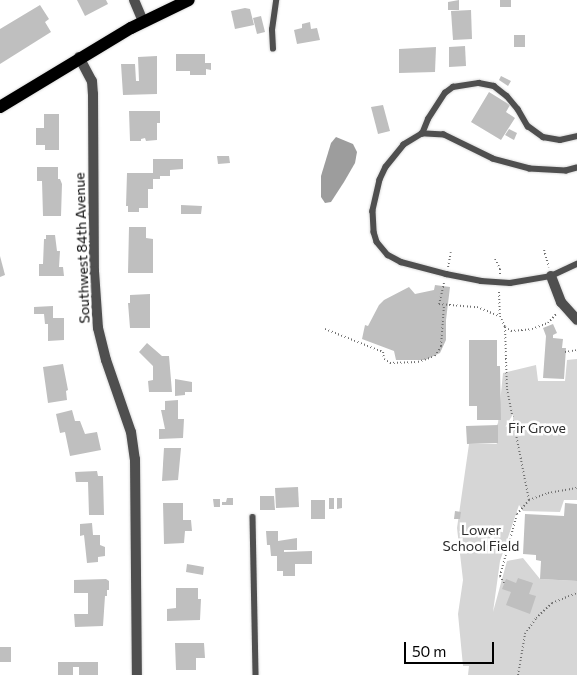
<!DOCTYPE html>
<html>
<head>
<meta charset="utf-8">
<style>
  body { margin:0 }
  #map { position:relative; width:577px; height:675px; overflow:hidden; background:#fff; font-family:Commissioner,sans-serif }
  div>[style] { position:absolute }
  .green>* { inset:0; background:#d6d6d6 }
  .water>* { inset:0; background:#9d9d9d }
  .building>* { inset:0; background:#bfbfbf }
  .path>* { height:2px; margin-top:-1px; transform-origin:0; background:repeating-linear-gradient(90deg,#717171 0 1px,transparent 0 3.5px) }
  .roads { filter:drop-shadow(0 0 1px #dbdbdb) drop-shadow(0 0 1px #dbdbdb) }
  .lane>* { height:5.5px; margin:-2.75px; padding:0 2.75px; transform-origin:2.75px; border-radius:2.75px; background:#4f4f4f }
  .street>* { height:10px; margin:-5px; padding:0 5px; transform-origin:5px; border-radius:5px; background:#4f4f4f }
  .primary>* { height:12px; margin:-6px; padding:0 6px; transform-origin:6px; border-radius:6px; background:#000 }
  span { translate:-50% -50%; white-space:nowrap; text-align:center; line-height:1.15; -webkit-text-stroke:5px #fff; paint-order:stroke }
  .street-label { font-size:14px; color:#000 }
  .park-label { font-size:14px; color:#2d2d2d }
  .scale { position:absolute; left:404px; top:642px; width:90px; height:22px; box-sizing:border-box; border:2px solid #000; border-top:0; padding-left:6px; font-size:15px; line-height:18px; white-space:nowrap; color:#000; -webkit-text-stroke:4px #fff; paint-order:stroke }
</style>
</head>
<body>
<div id="map">
  <div class="green">
    <i style="clip-path:polygon(577px 359px,577px 500px,564px 500px,560px 512px,523px 511px,519px 505px,500px 561px,493px 612px,507px 561px,523px 558px,540px 579px,577px 581px,577px 675px,468px 675px,469px 666px,463px 666px,458px 614px,463px 580px,457px 528px,469px 444px,497px 444px,492px 435px,498px 423px,503px 373px,536px 365px,538px 381px,565px 381px,567px 360px)"></i>
  </div>
  <div class="water">
    <i style="clip-path:polygon(336px 137px,353px 144px,357px 152px,355px 163px,344px 182px,331px 202px,325px 203px,321px 197px,321px 176px,331px 143px)"></i>
  </div>
  <div class="building">
    <i style="clip-path:polygon(77px 0,106px 0,108px 4px,85px 16px)"></i>
    <i style="clip-path:polygon(459px 0,459px 10px,448px 10px,448px 2px)"></i>
    <i style="clip-path:polygon(500px 0,511px 0,511px 7px,500px 7px)"></i>
    <i style="clip-path:polygon(40px 5px,49px 19px,45px 22px,51px 32px,0 64px,0 29px)"></i>
    <i style="clip-path:polygon(245px 8px,250px 9px,254px 25px,235px 29px,231px 11px)"></i>
    <i style="clip-path:polygon(471px 10px,472px 39px,453px 40px,451px 11px)"></i>
    <i style="clip-path:polygon(261px 16px,265px 32px,257px 34px,253px 18px)"></i>
    <i style="clip-path:polygon(310px 22px,311px 29px,317px 28px,320px 40px,297px 44px,294px 30px,302px 28px,302px 24px)"></i>
    <i style="clip-path:polygon(514px 35px,525px 35px,525px 47px,514px 47px)"></i>
    <i style="clip-path:polygon(465px 46px,466px 66px,449px 67px,449px 47px)"></i>
    <i style="clip-path:polygon(436px 47px,435px 72px,399px 73px,399px 49px)"></i>
    <i style="clip-path:polygon(176px 54px,205px 54px,205px 63px,211px 63px,211px 70px,206px 69px,206px 75px,190px 75px,190px 71px,176px 71px)"></i>
    <i style="clip-path:polygon(157px 56px,157px 94px,123px 95px,121px 64px,135px 64px,136px 81px,139px 81px,138px 57px)"></i>
    <i style="clip-path:polygon(501px 76px,511px 81px,508px 86px,499px 80px)"></i>
    <i style="clip-path:polygon(489px 92px,510px 105px,506px 112px,515px 118px,501px 140px,471px 122px)"></i>
    <i style="clip-path:polygon(383px 105px,390px 131px,378px 134px,371px 107px)"></i>
    <i style="clip-path:polygon(129px 111px,160px 111px,160px 123px,157px 123px,157px 140px,146px 141px,145px 138px,141px 139px,141px 141px,130px 141px)"></i>
    <i style="clip-path:polygon(44px 114px,59px 114px,59px 150px,45px 150px,45px 145px,36px 145px,36px 128px,44px 128px)"></i>
    <i style="clip-path:polygon(509px 129px,517px 133px,514px 140px,505px 135px)"></i>
    <i style="clip-path:polygon(217px 156px,229px 156px,230px 163px,218px 164px)"></i>
    <i style="clip-path:polygon(153px 159px,183px 159px,183px 169px,170px 170px,170px 176px,160px 176px,160px 179px,153px 179px,153px 189px,148px 189px,148px 208px,139px 208px,139px 212px,128px 212px,128px 206px,126px 206px,127px 173px,153px 173px)"></i>
    <i style="clip-path:polygon(37px 167px,58px 167px,58px 179px,60px 179px,62px 184px,61px 216px,43px 216px,42px 181px,37px 181px)"></i>
    <i style="clip-path:polygon(181px 205px,202px 206px,201px 214px,181px 214px)"></i>
    <i style="clip-path:polygon(129px 227px,146px 227px,146px 238px,153px 239px,153px 273px,128px 273px)"></i>
    <i style="clip-path:polygon(46px 235px,55px 235px,57px 251px,60px 251px,59px 267px,63px 267px,64px 276px,39px 276px,39px 264px,43px 264px,44px 239px,46px 239px)"></i>
    <i style="clip-path:polygon(0 256px,5px 275px,0 277px)"></i>
    <i style="clip-path:polygon(435px 285px,450px 287px,446px 320px,446px 340px,440px 353px,425px 360px,396px 360px,394px 351px,362px 339px,365px 325px,368px 326px,379px 305px,384px 300px,409px 287px,415px 294px,434px 290px)"></i>
    <i style="clip-path:polygon(150px 294px,150px 328px,130px 328px,128px 303px,130px 303px,130px 295px)"></i>
    <i style="clip-path:polygon(53px 306px,53px 318px,64px 318px,64px 340px,48px 341px,48px 324px,45px 324px,44px 314px,34px 314px,34px 307px)"></i>
    <i style="clip-path:polygon(553px 324px,557px 333px,553px 335px,553px 338px,563px 339px,562px 348px,566px 348px,564px 379px,543px 378px,546px 336px,543px 328px)"></i>
    <i style="clip-path:polygon(469px 340px,497px 340px,497px 366px,500px 366px,501px 420px,477px 420px,477px 406px,469px 406px)"></i>
    <i style="clip-path:polygon(147px 343px,162px 356px,169px 356px,172px 392px,149px 392px,148px 381px,153px 380px,153px 366px,139px 352px)"></i>
    <i style="clip-path:polygon(63px 364px,68px 390px,66px 391px,67px 400px,48px 403px,43px 367px)"></i>
    <i style="clip-path:polygon(175px 379px,192px 382px,192px 392px,185px 392px,185px 395px,175px 396px)"></i>
    <i style="clip-path:polygon(178px 400px,178px 419px,184px 419px,183px 438px,159px 439px,159px 429px,165px 429px,161px 410px,165px 410px,165px 401px)"></i>
    <i style="clip-path:polygon(72px 410px,75px 421px,80px 421px,85px 434px,97px 432px,101px 450px,70px 456px,65px 432px,60px 433px,56px 414px)"></i>
    <i style="clip-path:polygon(498px 425px,498px 443px,467px 444px,466px 426px)"></i>
    <i style="clip-path:polygon(164px 448px,181px 448px,178px 480px,162px 481px)"></i>
    <i style="clip-path:polygon(97px 471px,98px 476px,103px 476px,104px 515px,89px 515px,88px 482px,76px 482px,75px 472px)"></i>
    <i style="clip-path:polygon(298px 487px,299px 507px,276px 508px,275px 488px)"></i>
    <i style="clip-path:polygon(260px 496px,274px 496px,275px 510px,260px 510px)"></i>
    <i style="clip-path:polygon(227px 498px,233px 498px,233px 505px,222px 505px,222px 502px,226px 502px)"></i>
    <i style="clip-path:polygon(329px 498px,334px 498px,334px 509px,329px 509px)"></i>
    <i style="clip-path:polygon(337px 498px,342px 498px,342px 508px,337px 509px)"></i>
    <i style="clip-path:polygon(213px 499px,220px 499px,220px 507px,214px 507px)"></i>
    <i style="clip-path:polygon(311px 500px,325px 500px,325px 519px,311px 519px)"></i>
    <i style="clip-path:polygon(163px 503px,183px 503px,183px 520px,191px 520px,192px 531px,185px 531px,184px 543px,164px 544px)"></i>
    <i style="clip-path:polygon(565px 503px,577px 504px,577px 581px,540px 579px,541px 561px,536px 560px,536px 555px,523px 554px,525px 514px,564px 516px)"></i>
    <i style="clip-path:polygon(455px 511px,461px 512px,460px 519px,454px 519px)"></i>
    <i style="clip-path:polygon(92px 523px,93px 535px,100px 535px,100px 545px,105px 547px,105px 556px,98px 557px,98px 562px,87px 563px,84px 535px,80px 536px,80px 524px)"></i>
    <i style="clip-path:polygon(266px 531px,278px 531px,278px 541px,297px 538px,297px 550px,284px 550px,284px 552px,312px 551px,312px 564px,295px 564px,295px 576px,283px 576px,283px 571px,277px 571px,277px 556px,271px 556px,270px 545px,267px 545px)"></i>
    <i style="clip-path:polygon(187px 564px,204px 567px,203px 575px,186px 572px)"></i>
    <i style="clip-path:polygon(518px 578px,533px 583px,529px 594px,536px 596px,530px 614px,506px 605px,511px 592px,502px 589px,506px 579px,516px 583px)"></i>
    <i style="clip-path:polygon(106px 579px,109px 581px,109px 590px,107px 590px,107px 596px,105px 596px,103px 626px,75px 627px,74px 614px,88px 614px,88px 593px,74px 593px,74px 580px)"></i>
    <i style="clip-path:polygon(176px 588px,198px 588px,198px 599px,201px 599px,200px 620px,167px 621px,167px 609px,176px 608px)"></i>
    <i style="clip-path:polygon(175px 643px,204px 643px,205px 658px,196px 658px,196px 670px,176px 670px)"></i>
    <i style="clip-path:polygon(0 647px,11px 647px,11px 662px,0 662px)"></i>
    <i style="clip-path:polygon(58px 662px,98px 662px,98px 675px,79px 675px,79px 667px,73px 667px,73px 675px,58px 675px)"></i>
  </div>
  <div class="path">
    <i style="left:544px;top:250px;width:18px;rotate:74deg"></i>
    <i style="left:495px;top:259px;width:11px;rotate:63deg"></i>
    <i style="left:500px;top:269px;width:6px;rotate:90deg"></i>
    <i style="left:448px;top:267px;width:15px;rotate:-79deg"></i>
    <i style="left:444px;top:283px;width:22px;rotate:103deg"></i>
    <i style="left:439px;top:304px;width:38px;rotate:5deg"></i>
    <i style="left:477px;top:307px;width:24px;rotate:22deg"></i>
    <i style="left:499px;top:292px;width:24px;rotate:88deg"></i>
    <i style="left:500px;top:316px;width:12px;rotate:66deg"></i>
    <i style="left:505px;top:327px;width:7px;rotate:34deg"></i>
    <i style="left:511px;top:331px;width:21px;rotate:-5deg"></i>
    <i style="left:532px;top:329px;width:17px;rotate:-21deg"></i>
    <i style="left:548px;top:323px;width:13px;rotate:-48deg"></i>
    <i style="left:505px;top:327px;width:62px;rotate:88.2deg"></i>
    <i style="left:507px;top:389px;width:113px;rotate:78.8deg"></i>
    <i style="left:325px;top:329px;width:62px;rotate:21.6deg"></i>
    <i style="left:383px;top:352px;width:7px;rotate:82deg"></i>
    <i style="left:384px;top:359px;width:7px;rotate:34deg"></i>
    <i style="left:390px;top:363px;width:28px;rotate:-2deg"></i>
    <i style="left:418px;top:362px;width:18px;rotate:-19deg"></i>
    <i style="left:435px;top:356px;width:12px;rotate:-59deg"></i>
    <i style="left:441px;top:346px;width:41px;rotate:-85.8deg"></i>
    <i style="left:565px;top:352px;width:12px;rotate:-9deg"></i>
    <i style="left:504px;top:583px;width:8px;rotate:-120deg"></i>
    <i style="left:500px;top:576px;width:64px;rotate:-74.7deg"></i>
    <i style="left:517px;top:514px;width:18px;rotate:-49deg"></i>
    <i style="left:529px;top:500px;width:20px;rotate:-20deg"></i>
    <i style="left:548px;top:493px;width:29px;rotate:-10deg"></i>
    <i style="left:518px;top:675px;width:42px;rotate:-80.3deg"></i>
    <i style="left:525px;top:634px;width:19px;rotate:-55deg"></i>
    <i style="left:536px;top:618px;width:22px;rotate:-43deg"></i>
    <i style="left:552px;top:603px;width:27px;rotate:-22deg"></i>
  </div>
  <div class="roads">
    <div class="lane">
      <i style="left:273px;top:49px;width:19px;rotate:-93deg"></i>
      <i style="left:272px;top:30px;width:30px;rotate:-82deg"></i>
      <i style="left:422px;top:134px;width:16px;rotate:-68deg"></i>
      <i style="left:428px;top:119px;width:31px;rotate:-57deg"></i>
      <i style="left:445px;top:93px;width:10px;rotate:-37deg"></i>
      <i style="left:453px;top:87px;width:26px;rotate:-9deg"></i>
      <i style="left:479px;top:83px;width:15px;rotate:11deg"></i>
      <i style="left:494px;top:86px;width:16px;rotate:38deg"></i>
      <i style="left:507px;top:96px;width:17px;rotate:50deg"></i>
      <i style="left:518px;top:109px;width:20px;rotate:60deg"></i>
      <i style="left:528px;top:126px;width:19px;rotate:36deg"></i>
      <i style="left:543px;top:137px;width:17px;rotate:10deg"></i>
      <i style="left:560px;top:140px;width:17px;rotate:-13deg"></i>
      <i style="left:577px;top:168px;width:11px;rotate:165deg"></i>
      <i style="left:566px;top:171px;width:36px;rotate:-177deg"></i>
      <i style="left:530px;top:169px;width:38px;rotate:-165deg"></i>
      <i style="left:493px;top:159px;width:55px;rotate:-153.9deg"></i>
      <i style="left:444px;top:135px;width:22px;rotate:-177deg"></i>
      <i style="left:422px;top:134px;width:21px;rotate:149deg"></i>
      <i style="left:404px;top:145px;width:28px;rotate:129deg"></i>
      <i style="left:386px;top:167px;width:14px;rotate:115deg"></i>
      <i style="left:380px;top:180px;width:32px;rotate:103deg"></i>
      <i style="left:373px;top:211px;width:21px;rotate:87deg"></i>
      <i style="left:374px;top:232px;width:10px;rotate:73deg"></i>
      <i style="left:377px;top:242px;width:17px;rotate:50deg"></i>
      <i style="left:388px;top:255px;width:15px;rotate:28deg"></i>
      <i style="left:401px;top:262px;width:47px;rotate:14.9deg"></i>
      <i style="left:446px;top:274px;width:36px;rotate:11deg"></i>
      <i style="left:481px;top:281px;width:29px;rotate:4deg"></i>
      <i style="left:510px;top:283px;width:42px;rotate:-9.7deg"></i>
      <i style="left:551px;top:276px;width:29px;rotate:-25deg"></i>
      <i style="left:253px;top:517px;width:158px;rotate:88.9deg"></i>
    </div>
    <div class="street">
      <i style="left:134px;top:0;width:23px;rotate:67deg"></i>
      <i style="left:79px;top:57px;width:27px;rotate:62deg"></i>
      <i style="left:92px;top:81px;width:13px;rotate:86deg"></i>
      <i style="left:93px;top:94px;width:177px;rotate:89.7deg"></i>
      <i style="left:94px;top:271px;width:57px;rotate:86deg"></i>
      <i style="left:98px;top:328px;width:33px;rotate:76deg"></i>
      <i style="left:106px;top:360px;width:76px;rotate:70.9deg"></i>
      <i style="left:131px;top:432px;width:27px;rotate:82deg"></i>
      <i style="left:135px;top:459px;width:216px;rotate:89.5deg"></i>
      <i style="left:551px;top:276px;width:28px;rotate:69deg"></i>
      <i style="left:561px;top:302px;width:24px;rotate:48deg"></i>
    </div>
    <div class="primary">
      <i style="left:0;top:107px;width:153px;rotate:-31.1deg"></i>
      <i style="left:131px;top:28px;width:64px;rotate:-25.8deg"></i>
    </div>
  </div>
  <div class="street-label">
    <span style="left:82px;top:248px;rotate:-92deg">Southwest 84th Avenue</span>
  </div>
  <div class="park-label">
    <span style="left:537px;top:428px">Fir Grove</span>
    <span style="left:481px;top:538px">Lower<br>School Field</span>
  </div>
  <div class="scale">50 m</div>
</div>
</body>
</html>
